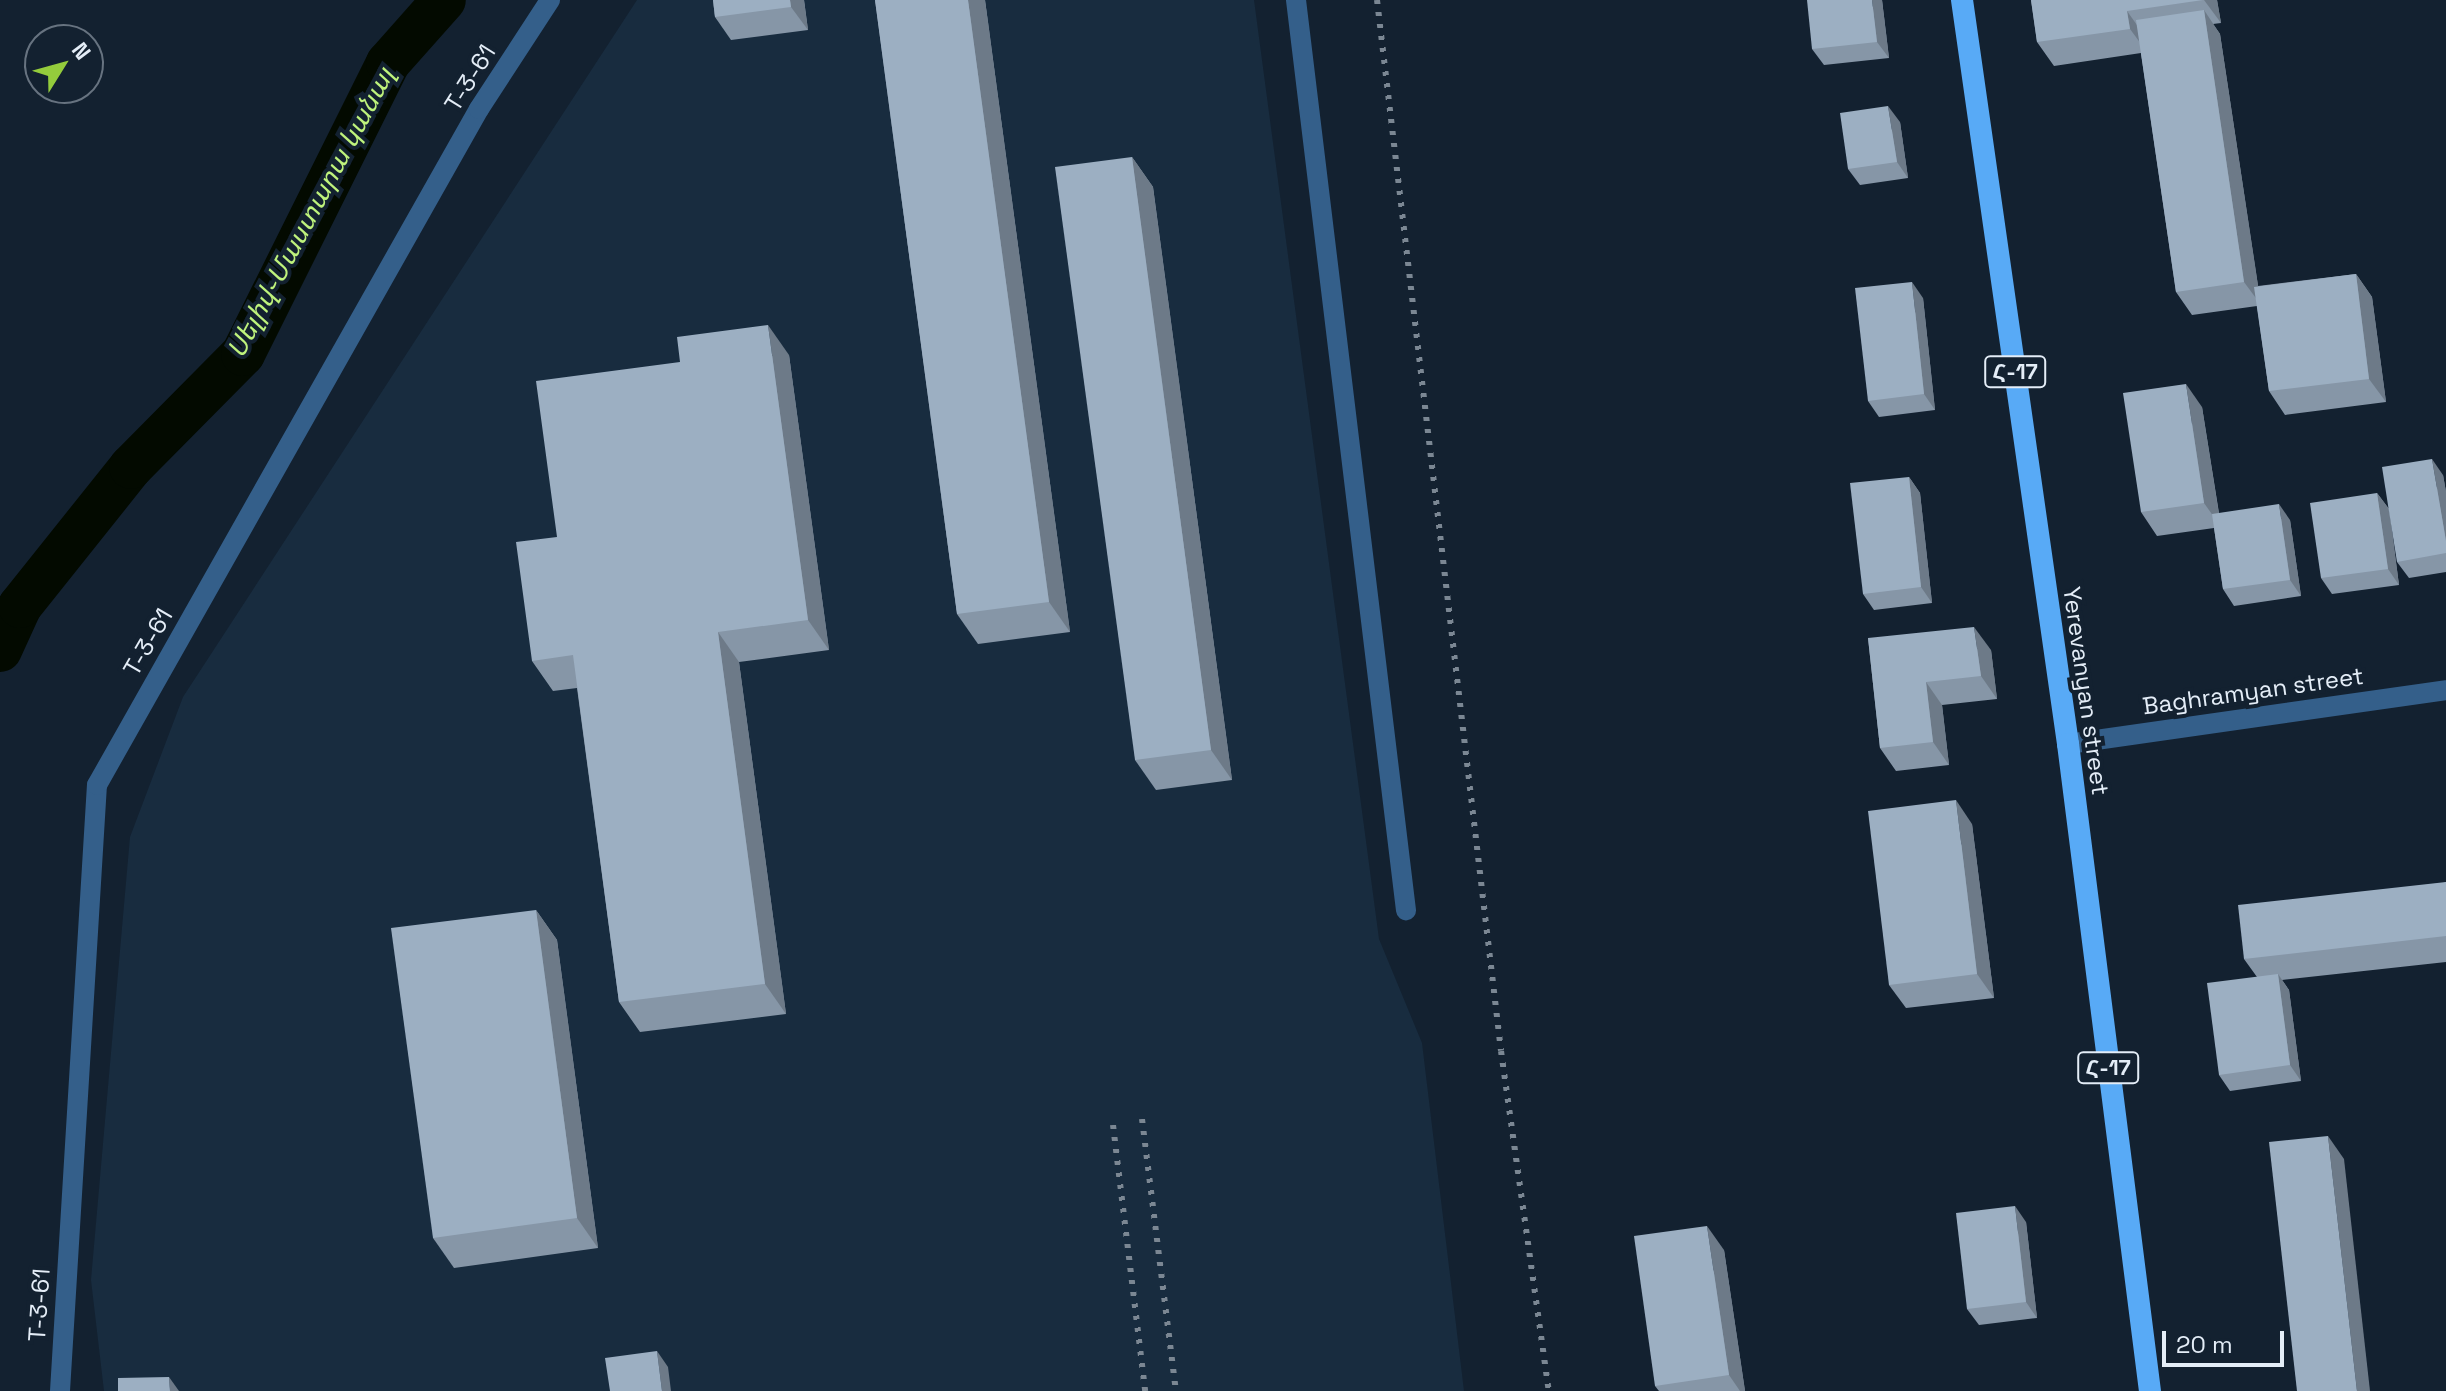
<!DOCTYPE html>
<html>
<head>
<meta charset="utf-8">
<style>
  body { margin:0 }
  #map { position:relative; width:2446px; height:1391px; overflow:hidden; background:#132130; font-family:"Space Grotesk","Noto Sans Armenian",sans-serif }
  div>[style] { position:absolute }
  .built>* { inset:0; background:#182c3f }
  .canal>* { height:44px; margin:-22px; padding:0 22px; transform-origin:22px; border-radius:22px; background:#030a00 }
  .minor>* { height:20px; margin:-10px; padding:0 10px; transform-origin:10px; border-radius:10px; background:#345f8a }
  .tertiary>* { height:20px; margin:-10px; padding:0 10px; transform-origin:10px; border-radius:10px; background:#345f8a }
  .trunk>* { height:22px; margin:-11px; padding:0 11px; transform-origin:11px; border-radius:11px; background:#58aaf6 }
  .rail>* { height:6px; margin-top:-3px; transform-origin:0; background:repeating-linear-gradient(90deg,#7b8793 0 4px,transparent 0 12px) }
  .wall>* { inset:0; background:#8696a7 }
  .shaded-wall>* { inset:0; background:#6d7a88 }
  .building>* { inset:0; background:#9cafc2 }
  span { translate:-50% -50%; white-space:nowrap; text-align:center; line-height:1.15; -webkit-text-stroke:8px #132130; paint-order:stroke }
  .shield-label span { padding:2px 6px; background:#132130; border:2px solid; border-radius:6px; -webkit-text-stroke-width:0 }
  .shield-label { font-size:22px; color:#e4edf7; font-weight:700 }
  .street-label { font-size:24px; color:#e4edf7 }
  .water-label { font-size:26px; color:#bff37c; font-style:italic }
  .north { position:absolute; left:24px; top:24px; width:80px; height:80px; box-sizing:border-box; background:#132130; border:2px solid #677380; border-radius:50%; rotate:53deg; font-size:22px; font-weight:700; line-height:32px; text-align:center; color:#e4edf7 }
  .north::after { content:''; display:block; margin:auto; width:28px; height:36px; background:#94cc3c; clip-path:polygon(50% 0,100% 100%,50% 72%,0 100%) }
  .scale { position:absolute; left:2162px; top:1331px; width:122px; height:36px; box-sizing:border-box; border:4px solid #e4edf7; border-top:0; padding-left:10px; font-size:24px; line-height:28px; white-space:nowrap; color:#e4edf7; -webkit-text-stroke:6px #132130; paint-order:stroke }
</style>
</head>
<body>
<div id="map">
  <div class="built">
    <i style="clip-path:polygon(637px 0,1254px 0,1379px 939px,1422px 1043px,1464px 1391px,104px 1391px,91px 1280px,130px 837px,183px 697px)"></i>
  </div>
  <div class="canal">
    <i style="left:0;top:650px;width:48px;rotate:-65.6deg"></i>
    <i style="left:20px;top:606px;width:178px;rotate:-51.4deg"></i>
    <i style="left:131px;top:467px;width:159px;rotate:-45.3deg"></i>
    <i style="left:243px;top:354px;width:325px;rotate:-63.5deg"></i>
    <i style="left:388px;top:63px;width:84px;rotate:-48.4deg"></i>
  </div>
  <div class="minor">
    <i style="left:1296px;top:0;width:917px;rotate:83.11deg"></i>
    <i style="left:2068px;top:744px;width:382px;rotate:-8.1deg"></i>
  </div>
  <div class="tertiary">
    <i style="left:60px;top:1391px;width:607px;rotate:-86.51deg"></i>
    <i style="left:97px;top:785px;width:776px;rotate:-60.53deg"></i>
    <i style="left:479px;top:109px;width:130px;rotate:-56.9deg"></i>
  </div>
  <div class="trunk">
    <i style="left:1962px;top:0;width:752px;rotate:81.89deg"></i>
    <i style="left:2068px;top:744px;width:652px;rotate:82.78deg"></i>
  </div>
  <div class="rail">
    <i style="left:1377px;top:0;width:1058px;rotate:83.27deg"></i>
    <i style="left:1501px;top:1051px;width:343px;rotate:82deg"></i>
    <i style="left:1142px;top:1119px;width:274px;rotate:82.9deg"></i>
    <i style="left:1113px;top:1125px;width:268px;rotate:83.1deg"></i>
  </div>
  <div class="wall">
    <i style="clip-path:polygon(713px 0,804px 0,808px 30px,731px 40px,715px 17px)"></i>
    <i style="clip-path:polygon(875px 0,985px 0,1070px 632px,978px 644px,957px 614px)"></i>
    <i style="clip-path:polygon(1882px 0,1889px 58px,1824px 65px,1812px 49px)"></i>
    <i style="clip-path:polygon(2031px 0,2217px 0,2221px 23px,2213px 24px,2220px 34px,2258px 286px,2356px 274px,2372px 297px,2386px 402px,2285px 415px,2269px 391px,2257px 306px,2192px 315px,2176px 292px,2141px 53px,2054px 66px,2037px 42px)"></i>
    <i style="clip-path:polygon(1900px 122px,1908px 178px,1860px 185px,1848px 169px)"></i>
    <i style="clip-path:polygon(1132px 157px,1153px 187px,1232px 780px,1156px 790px,1135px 760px)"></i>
    <i style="clip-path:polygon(1923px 298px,1935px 410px,1879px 417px,1868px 401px)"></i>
    <i style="clip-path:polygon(789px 355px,829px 650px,739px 662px,786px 1014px,640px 1032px,619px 1002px,577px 688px,553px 691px,532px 661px,557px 537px,680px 362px)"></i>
    <i style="clip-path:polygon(2202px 407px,2219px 513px,2290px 520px,2301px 596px,2234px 606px,2223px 589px,2214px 528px,2157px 536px,2141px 512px)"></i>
    <i style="clip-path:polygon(2443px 475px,2446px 492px,2446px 572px,2409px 578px,2397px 562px)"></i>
    <i style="clip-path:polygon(1909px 477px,1920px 493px,1932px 603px,1874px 610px,1863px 594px)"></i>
    <i style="clip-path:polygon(2377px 493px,2389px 509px,2399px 585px,2332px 594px,2321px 578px)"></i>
    <i style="clip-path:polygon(1868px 638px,1991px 650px,1997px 699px,1942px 705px,1949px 765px,1896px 771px,1880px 748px)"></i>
    <i style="clip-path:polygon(1972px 824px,1994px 998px,1906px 1008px,1889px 985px)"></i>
    <i style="clip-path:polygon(2446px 882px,2446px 962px,2282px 980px,2289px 990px,2301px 1081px,2230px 1091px,2219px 1075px,2257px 977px,2244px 959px)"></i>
    <i style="clip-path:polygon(536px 910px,557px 940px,598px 1248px,454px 1268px,433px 1238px)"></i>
    <i style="clip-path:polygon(2026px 1222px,2037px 1318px,1979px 1325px,1967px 1309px)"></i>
    <i style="clip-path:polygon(1724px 1250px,1745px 1391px,1659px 1391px,1655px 1386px)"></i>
  </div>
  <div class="shaded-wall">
    <i style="clip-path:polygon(790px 0,804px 0,808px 30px,791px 7px)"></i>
    <i style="clip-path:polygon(968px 0,985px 0,1070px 632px,1049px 602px)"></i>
    <i style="clip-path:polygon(1872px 0,1882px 0,1889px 58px,1877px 42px)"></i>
    <i style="clip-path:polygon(2204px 0,2217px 0,2221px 23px)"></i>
    <i style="clip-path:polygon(2204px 10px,2220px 34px,2261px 305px,2244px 282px)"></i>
    <i style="clip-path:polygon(2127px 11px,2144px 35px,2147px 52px,2130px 29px)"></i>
    <i style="clip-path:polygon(1888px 106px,1900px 122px,1908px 178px,1897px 162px)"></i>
    <i style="clip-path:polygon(1132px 157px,1153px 187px,1232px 780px,1211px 750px)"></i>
    <i style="clip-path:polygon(2356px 274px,2372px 297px,2386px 402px,2369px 379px)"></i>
    <i style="clip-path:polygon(1912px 282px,1923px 298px,1935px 410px,1924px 394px)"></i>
    <i style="clip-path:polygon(768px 325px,789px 355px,829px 650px,808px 620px)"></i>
    <i style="clip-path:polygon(2186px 384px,2202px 407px,2221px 527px,2204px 503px)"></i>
    <i style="clip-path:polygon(2432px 459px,2443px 475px,2446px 492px,2446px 541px)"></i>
    <i style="clip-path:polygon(1909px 477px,1920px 493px,1932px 603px,1921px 587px)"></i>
    <i style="clip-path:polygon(2377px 493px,2389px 509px,2399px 585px,2388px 569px)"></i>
    <i style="clip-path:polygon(2279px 504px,2290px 520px,2301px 596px,2290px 580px)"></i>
    <i style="clip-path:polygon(1974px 627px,1991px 650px,1997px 699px,1981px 676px)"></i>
    <i style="clip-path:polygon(718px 632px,739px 662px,786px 1014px,765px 984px)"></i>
    <i style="clip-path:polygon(1926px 682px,1942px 705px,1949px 765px,1933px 742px)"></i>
    <i style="clip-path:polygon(1956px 800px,1972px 824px,1994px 998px,1977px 974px)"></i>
    <i style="clip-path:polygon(536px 910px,557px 940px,598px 1248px,577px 1218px)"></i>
    <i style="clip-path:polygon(2278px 974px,2289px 990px,2301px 1081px,2290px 1065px)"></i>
    <i style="clip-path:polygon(2328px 1136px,2344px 1159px,2370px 1391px,2357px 1391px)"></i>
    <i style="clip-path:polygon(2015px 1206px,2026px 1222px,2037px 1318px,2026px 1302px)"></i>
    <i style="clip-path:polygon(1707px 1226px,1724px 1250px,1745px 1391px,1740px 1391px,1729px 1375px)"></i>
    <i style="clip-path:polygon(657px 1351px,668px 1367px,671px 1391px,662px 1391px)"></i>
    <i style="clip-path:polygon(169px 1377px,179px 1391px,170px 1391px)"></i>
  </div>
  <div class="building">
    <i style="clip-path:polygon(713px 0,790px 0,791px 7px,715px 17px)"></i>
    <i style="clip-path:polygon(875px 0,968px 0,1049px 602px,957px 614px)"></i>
    <i style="clip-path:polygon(1807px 0,1872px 0,1877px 42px,1812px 49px)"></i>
    <i style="clip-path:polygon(2031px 0,2203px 0,2127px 11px,2130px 29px,2037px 42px)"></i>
    <i style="clip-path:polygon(2204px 10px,2244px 282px,2176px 292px,2136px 20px)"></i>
    <i style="clip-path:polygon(1888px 106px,1897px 162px,1848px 169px,1840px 113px)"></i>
    <i style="clip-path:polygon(1132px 157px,1211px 750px,1135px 760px,1055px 167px)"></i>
    <i style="clip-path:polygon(2356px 274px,2369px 379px,2269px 391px,2254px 287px)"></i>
    <i style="clip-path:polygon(1912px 282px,1924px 394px,1868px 401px,1855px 288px)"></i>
    <i style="clip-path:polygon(768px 325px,808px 620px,718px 632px,765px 984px,619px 1002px,573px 655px,532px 661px,516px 542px,557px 537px,536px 381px,680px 362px,677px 337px)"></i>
    <i style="clip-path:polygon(2186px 384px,2204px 503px,2141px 512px,2123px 393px)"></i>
    <i style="clip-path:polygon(2432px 459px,2446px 541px,2446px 553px,2397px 562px,2382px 467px)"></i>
    <i style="clip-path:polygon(1909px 477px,1921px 587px,1863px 594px,1850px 483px)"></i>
    <i style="clip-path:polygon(2377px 493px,2388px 569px,2321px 578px,2310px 503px)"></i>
    <i style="clip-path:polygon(2279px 504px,2290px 580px,2223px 589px,2212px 514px)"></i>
    <i style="clip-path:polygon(1974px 627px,1981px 676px,1926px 682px,1933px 742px,1880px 748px,1868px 638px)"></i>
    <i style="clip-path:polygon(1956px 800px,1977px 974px,1889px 985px,1868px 811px)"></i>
    <i style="clip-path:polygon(2446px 882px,2446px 936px,2244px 959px,2238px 905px)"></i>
    <i style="clip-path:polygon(536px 910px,577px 1218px,433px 1238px,391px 928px)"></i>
    <i style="clip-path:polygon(2278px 974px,2290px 1065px,2219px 1075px,2207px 983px)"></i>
    <i style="clip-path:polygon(2328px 1136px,2357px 1391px,2297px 1391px,2269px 1142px)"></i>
    <i style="clip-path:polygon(2015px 1206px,2026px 1302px,1967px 1309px,1956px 1213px)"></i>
    <i style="clip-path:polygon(1707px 1226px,1729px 1375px,1655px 1386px,1634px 1236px)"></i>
    <i style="clip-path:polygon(657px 1351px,662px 1391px,610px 1391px,605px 1358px)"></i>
    <i style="clip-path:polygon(169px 1377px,170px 1391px,118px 1391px,118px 1378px)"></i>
  </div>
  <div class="shield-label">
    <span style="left:2015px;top:372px">Հ-17</span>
    <span style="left:2108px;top:1068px">Հ-17</span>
  </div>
  <div class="street-label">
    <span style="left:470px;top:78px;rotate:-58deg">T-3-61</span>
    <span style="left:148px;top:642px;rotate:-60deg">T-3-61</span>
    <span style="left:2086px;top:691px;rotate:82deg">Yerevanyan street</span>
    <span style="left:2253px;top:691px;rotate:-8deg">Baghramyan street</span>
    <span style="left:39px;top:1305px;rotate:-86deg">T-3-61</span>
  </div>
  <div class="water-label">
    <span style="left:311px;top:213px;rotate:-62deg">Սելիվ֊Մաստարա կանալ</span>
  </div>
  <div class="north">N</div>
  <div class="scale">20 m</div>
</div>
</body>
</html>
